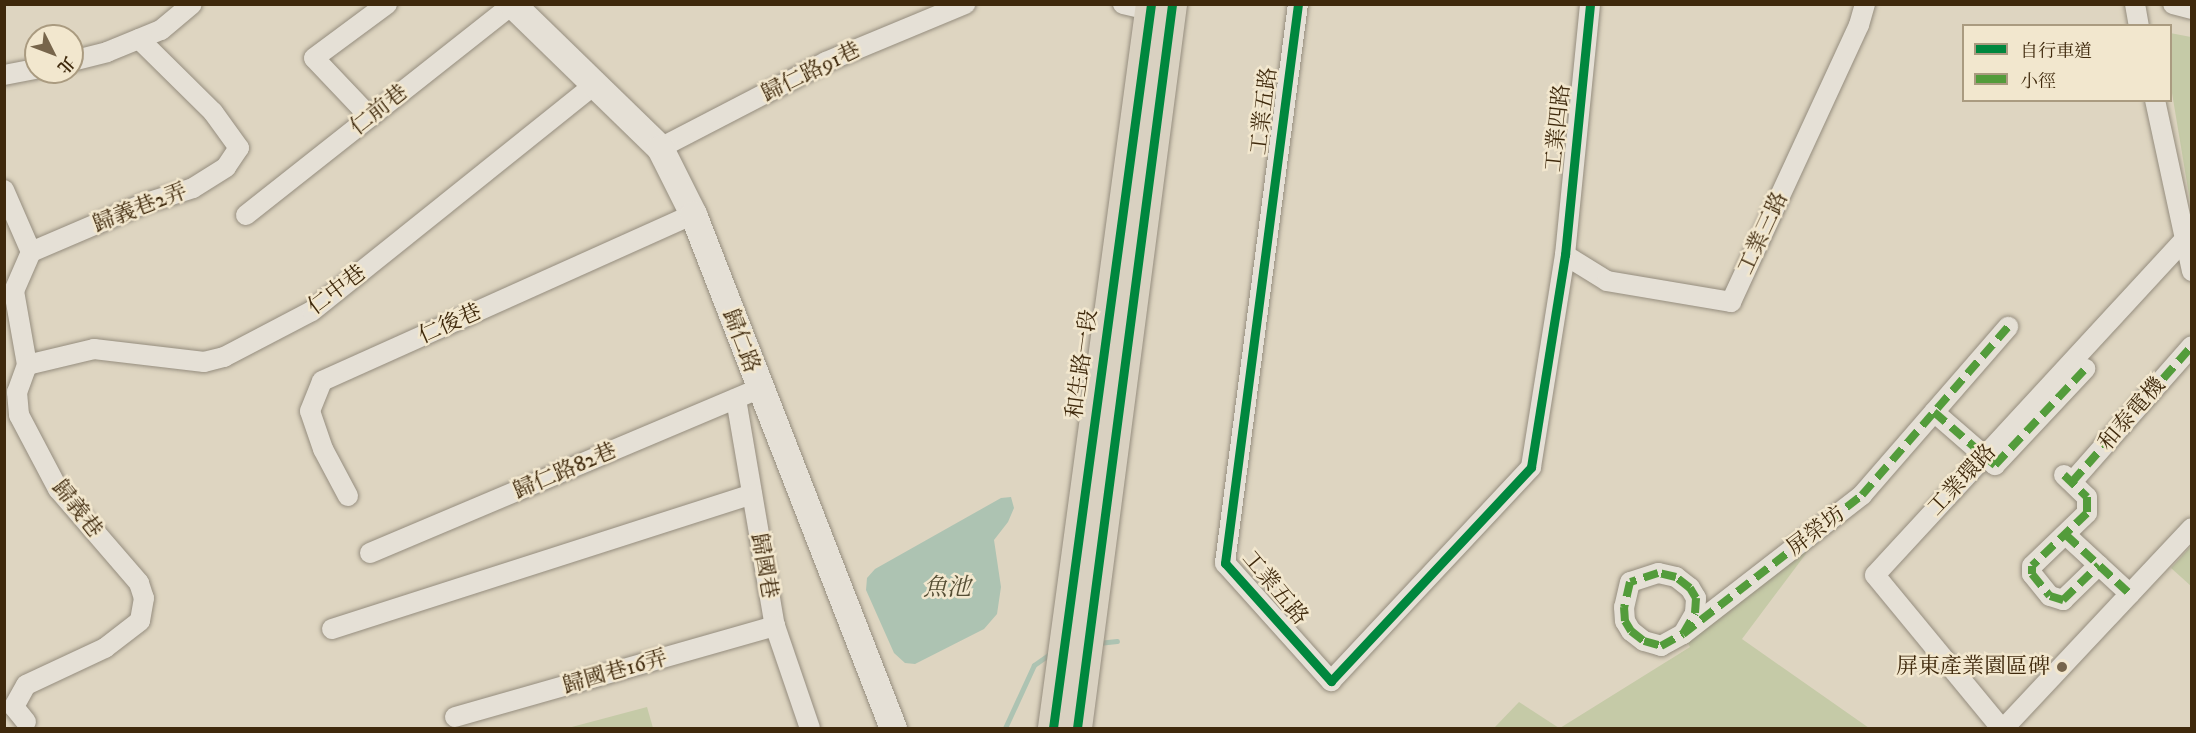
<!DOCTYPE html>
<html>
<head>
<meta charset="utf-8">
<style>
  body { margin:0 }
  #map { position:relative; width:2196px; height:733px; overflow:hidden; background:#ded5c1; font-family:"IM FELL DW Pica","Noto Serif TC",serif }
  div>[style] { position:absolute }
  .green>* { inset:0; background:#c5caa7 }
  .water>* { inset:0; background:#adc3b2 }
  .stream>* { height:5px; margin:-2.5px; padding:0 2.5px; transform-origin:2.5px; border-radius:2.5px; background:#adc3b2 }
  .roads { filter:drop-shadow(0 0 2px #958d7e) drop-shadow(0 0 2px #958d7e) }
  .street>* { height:20px; margin:-10px; padding:0 10px; transform-origin:10px; border-radius:10px; background:#e5e0d6 }
  .secondary>* { height:27px; margin:-13.5px; padding:0 13.5px; transform-origin:13.5px; border-radius:13.5px; background:#e5e0d6 }
  .primary>* { height:30px; margin:-15px; padding:0 15px; transform-origin:15px; border-radius:15px; background:#d9d1c1 }
  .quiet>* { height:8px; margin-top:-4px; transform-origin:0; background:repeating-linear-gradient(90deg,#539c3b 0 15px,transparent 0 23px) }
  .cycleway>* { height:9px; margin:-4.5px; padding:0 4.5px; transform-origin:4.5px; border-radius:4.5px; background:#00873e }
  .dots>* { width:16px; height:16px; translate:-50% -50%; box-sizing:border-box; border:3px solid #f2e7ce; border-radius:50% }
  span { translate:-50% -50%; white-space:nowrap; text-align:center; line-height:1.15; -webkit-text-stroke:5px #f2e7ce; paint-order:stroke }
  .street-label { font-size:22px; color:#3f290c }
  .poi-label { font-size:22px; color:#3f290c }
  .right { translate:-100% -50%; text-align:right }
  .water-label { font-size:24px; color:#554e34; font-style:italic }
  .frame { position:absolute; inset:0; border:6px solid #3f290c; pointer-events:none }
  .legend { position:absolute; left:1962px; top:24px; width:210px; height:78px; box-sizing:border-box; background:#f2e7ce; border:2px solid #aa9b80; margin:0; padding:8px 10px; list-style:none; font-size:18px; color:#3f290c }
  .legend li { display:flex; align-items:center; gap:12px; height:30px }
  .legend b { width:30px; border:2px solid #aa9b80 }
  .north { position:absolute; left:24px; top:24px; width:60px; height:60px; box-sizing:border-box; background:#f2e7ce; border:2px solid #aa9b80; border-radius:50%; rotate:132deg; font-size:16px; font-weight:700; line-height:24px; text-align:center; color:#3f290c }
  .north::after { content:''; display:block; margin:auto; width:21px; height:27px; background:#77654b; clip-path:polygon(50% 0,100% 100%,50% 72%,0 100%) }
</style>
</head>
<body>
<div id="map">
  <div class="green">
    <i style="clip-path:polygon(2170px 33px,2191px 37px,2191px 207px,2171px 87px)"></i>
    <i style="clip-path:polygon(1829px 523px,1742px 639px,1869px 728px,1560px 728px,1690px 647px,1683px 634px)"></i>
    <i style="clip-path:polygon(2191px 546px,2191px 586px,2171px 568px)"></i>
    <i style="clip-path:polygon(1519px 702px,1559px 728px,1494px 728px)"></i>
    <i style="clip-path:polygon(647px 707px,653px 728px,568px 728px)"></i>
  </div>
  <div class="water">
    <i style="clip-path:polygon(1011px 497px,1014px 508px,1008px 522px,994px 540px,1001px 587px,997px 614px,984px 629px,915px 664px,905px 663px,894px 653px,866px 590px,867px 578px,875px 569px,1001px 498px)"></i>
  </div>
  <div class="stream">
    <i style="left:1098px;top:643px;width:19px;rotate:-6deg"></i>
    <i style="left:1005px;top:728px;width:69px;rotate:-65.3deg"></i>
    <i style="left:1034px;top:665px;width:24px;rotate:-35deg"></i>
  </div>
  <div class="roads">
    <div class="street">
      <i style="left:1123px;top:4px;width:39px;rotate:13deg"></i>
      <i style="left:1298px;top:4px;width:564px;rotate:97.44deg"></i>
      <i style="left:1225px;top:563px;width:159px;rotate:48.1deg"></i>
      <i style="left:1331px;top:681px;width:293px;rotate:-46.9deg"></i>
      <i style="left:1531px;top:467px;width:215px;rotate:-80.9deg"></i>
      <i style="left:1565px;top:255px;width:252px;rotate:-84.3deg"></i>
      <i style="left:2135px;top:4px;width:22px;rotate:80deg"></i>
      <i style="left:2173px;top:4px;width:20px;rotate:15deg"></i>
      <i style="left:72px;top:61px;width:36px;rotate:-14deg"></i>
      <i style="left:107px;top:52px;width:58px;rotate:-22.2deg"></i>
      <i style="left:161px;top:30px;width:40px;rotate:-40deg"></i>
      <i style="left:4px;top:75px;width:33px;rotate:-11deg"></i>
      <i style="left:2155px;top:100px;width:175px;rotate:77.8deg"></i>
      <i style="left:370px;top:117px;width:81px;rotate:-133.5deg"></i>
      <i style="left:314px;top:58px;width:91px;rotate:-36.5deg"></i>
      <i style="left:660px;top:148px;width:187px;rotate:-27.4deg"></i>
      <i style="left:826px;top:62px;width:151px;rotate:-22.6deg"></i>
      <i style="left:4px;top:190px;width:68px;rotate:66.5deg"></i>
      <i style="left:31px;top:252px;width:43px;rotate:113.6deg"></i>
      <i style="left:14px;top:291px;width:75px;rotate:80deg"></i>
      <i style="left:27px;top:365px;width:29px;rotate:110deg"></i>
      <i style="left:17px;top:392px;width:23px;rotate:85deg"></i>
      <i style="left:19px;top:415px;width:84px;rotate:62.2deg"></i>
      <i style="left:58px;top:489px;width:124px;rotate:49.2deg"></i>
      <i style="left:139px;top:583px;width:16px;rotate:72deg"></i>
      <i style="left:144px;top:598px;width:23px;rotate:100deg"></i>
      <i style="left:140px;top:621px;width:44px;rotate:142.4deg"></i>
      <i style="left:105px;top:648px;width:87px;rotate:154.9deg"></i>
      <i style="left:26px;top:685px;width:25px;rotate:119deg"></i>
      <i style="left:14px;top:707px;width:19px;rotate:51deg"></i>
      <i style="left:246px;top:215px;width:340px;rotate:-38.3deg"></i>
      <i style="left:31px;top:252px;width:122px;rotate:-23.2deg"></i>
      <i style="left:143px;top:204px;width:52px;rotate:-17.7deg"></i>
      <i style="left:193px;top:188px;width:39px;rotate:-32deg"></i>
      <i style="left:226px;top:167px;width:23px;rotate:-56deg"></i>
      <i style="left:239px;top:148px;width:44px;rotate:-125.8deg"></i>
      <i style="left:213px;top:112px;width:104px;rotate:-135.4deg"></i>
      <i style="left:1565px;top:255px;width:49px;rotate:31.8deg"></i>
      <i style="left:1607px;top:281px;width:126px;rotate:9.6deg"></i>
      <i style="left:1731px;top:302px;width:305px;rotate:-65.2deg"></i>
      <i style="left:1859px;top:25px;width:22px;rotate:-74deg"></i>
      <i style="left:27px;top:365px;width:69px;rotate:-13.4deg"></i>
      <i style="left:94px;top:349px;width:111px;rotate:6.7deg"></i>
      <i style="left:204px;top:362px;width:21px;rotate:-14deg"></i>
      <i style="left:224px;top:357px;width:99px;rotate:-27.6deg"></i>
      <i style="left:312px;top:311px;width:365px;rotate:-38.7deg"></i>
      <i style="left:736px;top:399px;width:230px;rotate:80.3deg"></i>
      <i style="left:775px;top:626px;width:108px;rotate:71.1deg"></i>
      <i style="left:1934px;top:412px;width:81px;rotate:41deg"></i>
      <i style="left:1995px;top:465px;width:132px;rotate:-46.8deg"></i>
      <i style="left:2064px;top:475px;width:32px;rotate:44deg"></i>
      <i style="left:2087px;top:497px;width:16px;rotate:90deg"></i>
      <i style="left:2087px;top:513px;width:76px;rotate:136.1deg"></i>
      <i style="left:2032px;top:566px;width:8px;rotate:90deg"></i>
      <i style="left:2032px;top:574px;width:28px;rotate:51deg"></i>
      <i style="left:2050px;top:596px;width:14px;rotate:17deg"></i>
      <i style="left:2063px;top:600px;width:50px;rotate:-44.2deg"></i>
      <i style="left:2072px;top:482px;width:181px;rotate:-48.6deg"></i>
      <i style="left:348px;top:496px;width:53px;rotate:-118deg"></i>
      <i style="left:323px;top:449px;width:40px;rotate:-108.9deg"></i>
      <i style="left:310px;top:411px;width:32px;rotate:-68deg"></i>
      <i style="left:322px;top:381px;width:407px;rotate:-24.2deg"></i>
      <i style="left:2066px;top:535px;width:87px;rotate:42.7deg"></i>
      <i style="left:370px;top:553px;width:422px;rotate:-22.9deg"></i>
      <i style="left:332px;top:629px;width:441px;rotate:-17.8deg"></i>
      <i style="left:1683px;top:634px;width:24px;rotate:-60deg"></i>
      <i style="left:1695px;top:613px;width:15px;rotate:-86deg"></i>
      <i style="left:1696px;top:598px;width:12px;rotate:-121deg"></i>
      <i style="left:1690px;top:588px;width:18px;rotate:-142deg"></i>
      <i style="left:1676px;top:577px;width:18px;rotate:-167deg"></i>
      <i style="left:1658px;top:573px;width:29px;rotate:162deg"></i>
      <i style="left:1630px;top:582px;width:26px;rotate:103deg"></i>
      <i style="left:1624px;top:607px;width:14px;rotate:86deg"></i>
      <i style="left:1625px;top:621px;width:12px;rotate:59deg"></i>
      <i style="left:1631px;top:631px;width:16px;rotate:38deg"></i>
      <i style="left:1644px;top:641px;width:18px;rotate:16deg"></i>
      <i style="left:1661px;top:646px;width:25px;rotate:-29deg"></i>
      <i style="left:1683px;top:634px;width:227px;rotate:-37.8deg"></i>
      <i style="left:1862px;top:495px;width:223px;rotate:-49deg"></i>
      <i style="left:455px;top:717px;width:333px;rotate:-15.9deg"></i>
      <i style="left:2001px;top:728px;width:198px;rotate:-129.5deg"></i>
      <i style="left:1875px;top:575px;width:468px;rotate:-47.3deg"></i>
      <i style="left:2004px;top:728px;width:274px;rotate:-46.8deg"></i>
    </div>
    <div class="secondary">
      <i style="left:512px;top:4px;width:206px;rotate:44.2deg"></i>
      <i style="left:660px;top:148px;width:74px;rotate:63.4deg"></i>
      <i style="left:693px;top:214px;width:552px;rotate:68.74deg"></i>
    </div>
    <div class="primary">
      <i style="left:1053px;top:728px;width:731px;rotate:-82.29deg"></i>
      <i style="left:1077px;top:728px;width:730px;rotate:-82.52deg"></i>
    </div>
  </div>
  <div class="quiet">
    <i style="left:2190px;top:264px;width:2px"></i>
    <i style="left:1934px;top:412px;width:81px;rotate:41deg"></i>
    <i style="left:1995px;top:465px;width:132px;rotate:-46.8deg"></i>
    <i style="left:2064px;top:475px;width:32px;rotate:44deg"></i>
    <i style="left:2087px;top:497px;width:16px;rotate:90deg"></i>
    <i style="left:2087px;top:513px;width:76px;rotate:136.1deg"></i>
    <i style="left:2032px;top:566px;width:8px;rotate:90deg"></i>
    <i style="left:2032px;top:574px;width:28px;rotate:51deg"></i>
    <i style="left:2050px;top:596px;width:14px;rotate:17deg"></i>
    <i style="left:2063px;top:600px;width:50px;rotate:-44.2deg"></i>
    <i style="left:2072px;top:482px;width:181px;rotate:-48.6deg"></i>
    <i style="left:2066px;top:535px;width:87px;rotate:42.7deg"></i>
    <i style="left:1683px;top:634px;width:24px;rotate:-60deg"></i>
    <i style="left:1695px;top:613px;width:15px;rotate:-86deg"></i>
    <i style="left:1696px;top:598px;width:12px;rotate:-121deg"></i>
    <i style="left:1690px;top:588px;width:18px;rotate:-142deg"></i>
    <i style="left:1676px;top:577px;width:18px;rotate:-167deg"></i>
    <i style="left:1658px;top:573px;width:29px;rotate:162deg"></i>
    <i style="left:1630px;top:582px;width:26px;rotate:103deg"></i>
    <i style="left:1624px;top:607px;width:14px;rotate:86deg"></i>
    <i style="left:1625px;top:621px;width:12px;rotate:59deg"></i>
    <i style="left:1631px;top:631px;width:16px;rotate:38deg"></i>
    <i style="left:1644px;top:641px;width:18px;rotate:16deg"></i>
    <i style="left:1661px;top:646px;width:25px;rotate:-29deg"></i>
    <i style="left:1683px;top:634px;width:227px;rotate:-37.8deg"></i>
    <i style="left:1862px;top:495px;width:223px;rotate:-49deg"></i>
  </div>
  <div class="cycleway">
    <i style="left:1298px;top:4px;width:564px;rotate:97.44deg"></i>
    <i style="left:1225px;top:563px;width:159px;rotate:48.1deg"></i>
    <i style="left:1331px;top:681px;width:293px;rotate:-46.9deg"></i>
    <i style="left:1531px;top:467px;width:215px;rotate:-80.9deg"></i>
    <i style="left:1565px;top:255px;width:252px;rotate:-84.3deg"></i>
    <i style="left:1053px;top:728px;width:731px;rotate:-82.29deg"></i>
    <i style="left:1077px;top:728px;width:730px;rotate:-82.52deg"></i>
  </div>
  <div class="dots">
    <i style="left:2062px;top:667px;background:#77654b"></i>
  </div>
  <div class="street-label">
    <span style="left:811px;top:72px;rotate:-26deg">歸仁路91巷</span>
    <span style="left:379px;top:110px;rotate:-38deg">仁前巷</span>
    <span style="left:1264px;top:111px;rotate:-83deg">工業五路</span>
    <span style="left:1558px;top:128px;rotate:-84deg">工業四路</span>
    <span style="left:140px;top:208px;rotate:-21deg">歸義巷2弄</span>
    <span style="left:1763px;top:233px;rotate:-65deg">工業三路</span>
    <span style="left:337px;top:290px;rotate:-37deg">仁中巷</span>
    <span style="left:450px;top:324px;rotate:-24deg">仁後巷</span>
    <span style="left:741px;top:341px;rotate:69deg">歸仁路</span>
    <span style="left:1082px;top:364px;rotate:-82deg">和生路一段</span>
    <span style="left:2132px;top:414px;rotate:-49deg">和泰電機</span>
    <span style="left:565px;top:471px;rotate:-23deg">歸仁路82巷</span>
    <span style="left:1962px;top:480px;rotate:-47deg">工業環路</span>
    <span style="left:77px;top:509px;rotate:52deg">歸義巷</span>
    <span style="left:1816px;top:531px;rotate:-37deg">屏榮坊</span>
    <span style="left:764px;top:566px;rotate:80deg">歸國巷</span>
    <span style="left:1275px;top:588px;rotate:50deg">工業五路</span>
    <span style="left:615px;top:672px;rotate:-16deg">歸國巷16弄</span>
  </div>
  <div class="poi-label">
    <span class="right" style="left:2050px;top:667px">屏東產業園區碑</span>
  </div>
  <div class="water-label">
    <span style="left:947px;top:589px">魚池</span>
  </div>
  <div class="frame"></div>
  <ul class="legend">
  <li><b style="height:8px;background:#00873e"></b>自行車道</li>
  <li><b style="height:8px;background:#539c3b"></b>小徑</li>
  </ul>
  <div class="north">北</div>
</div>
</body>
</html>
